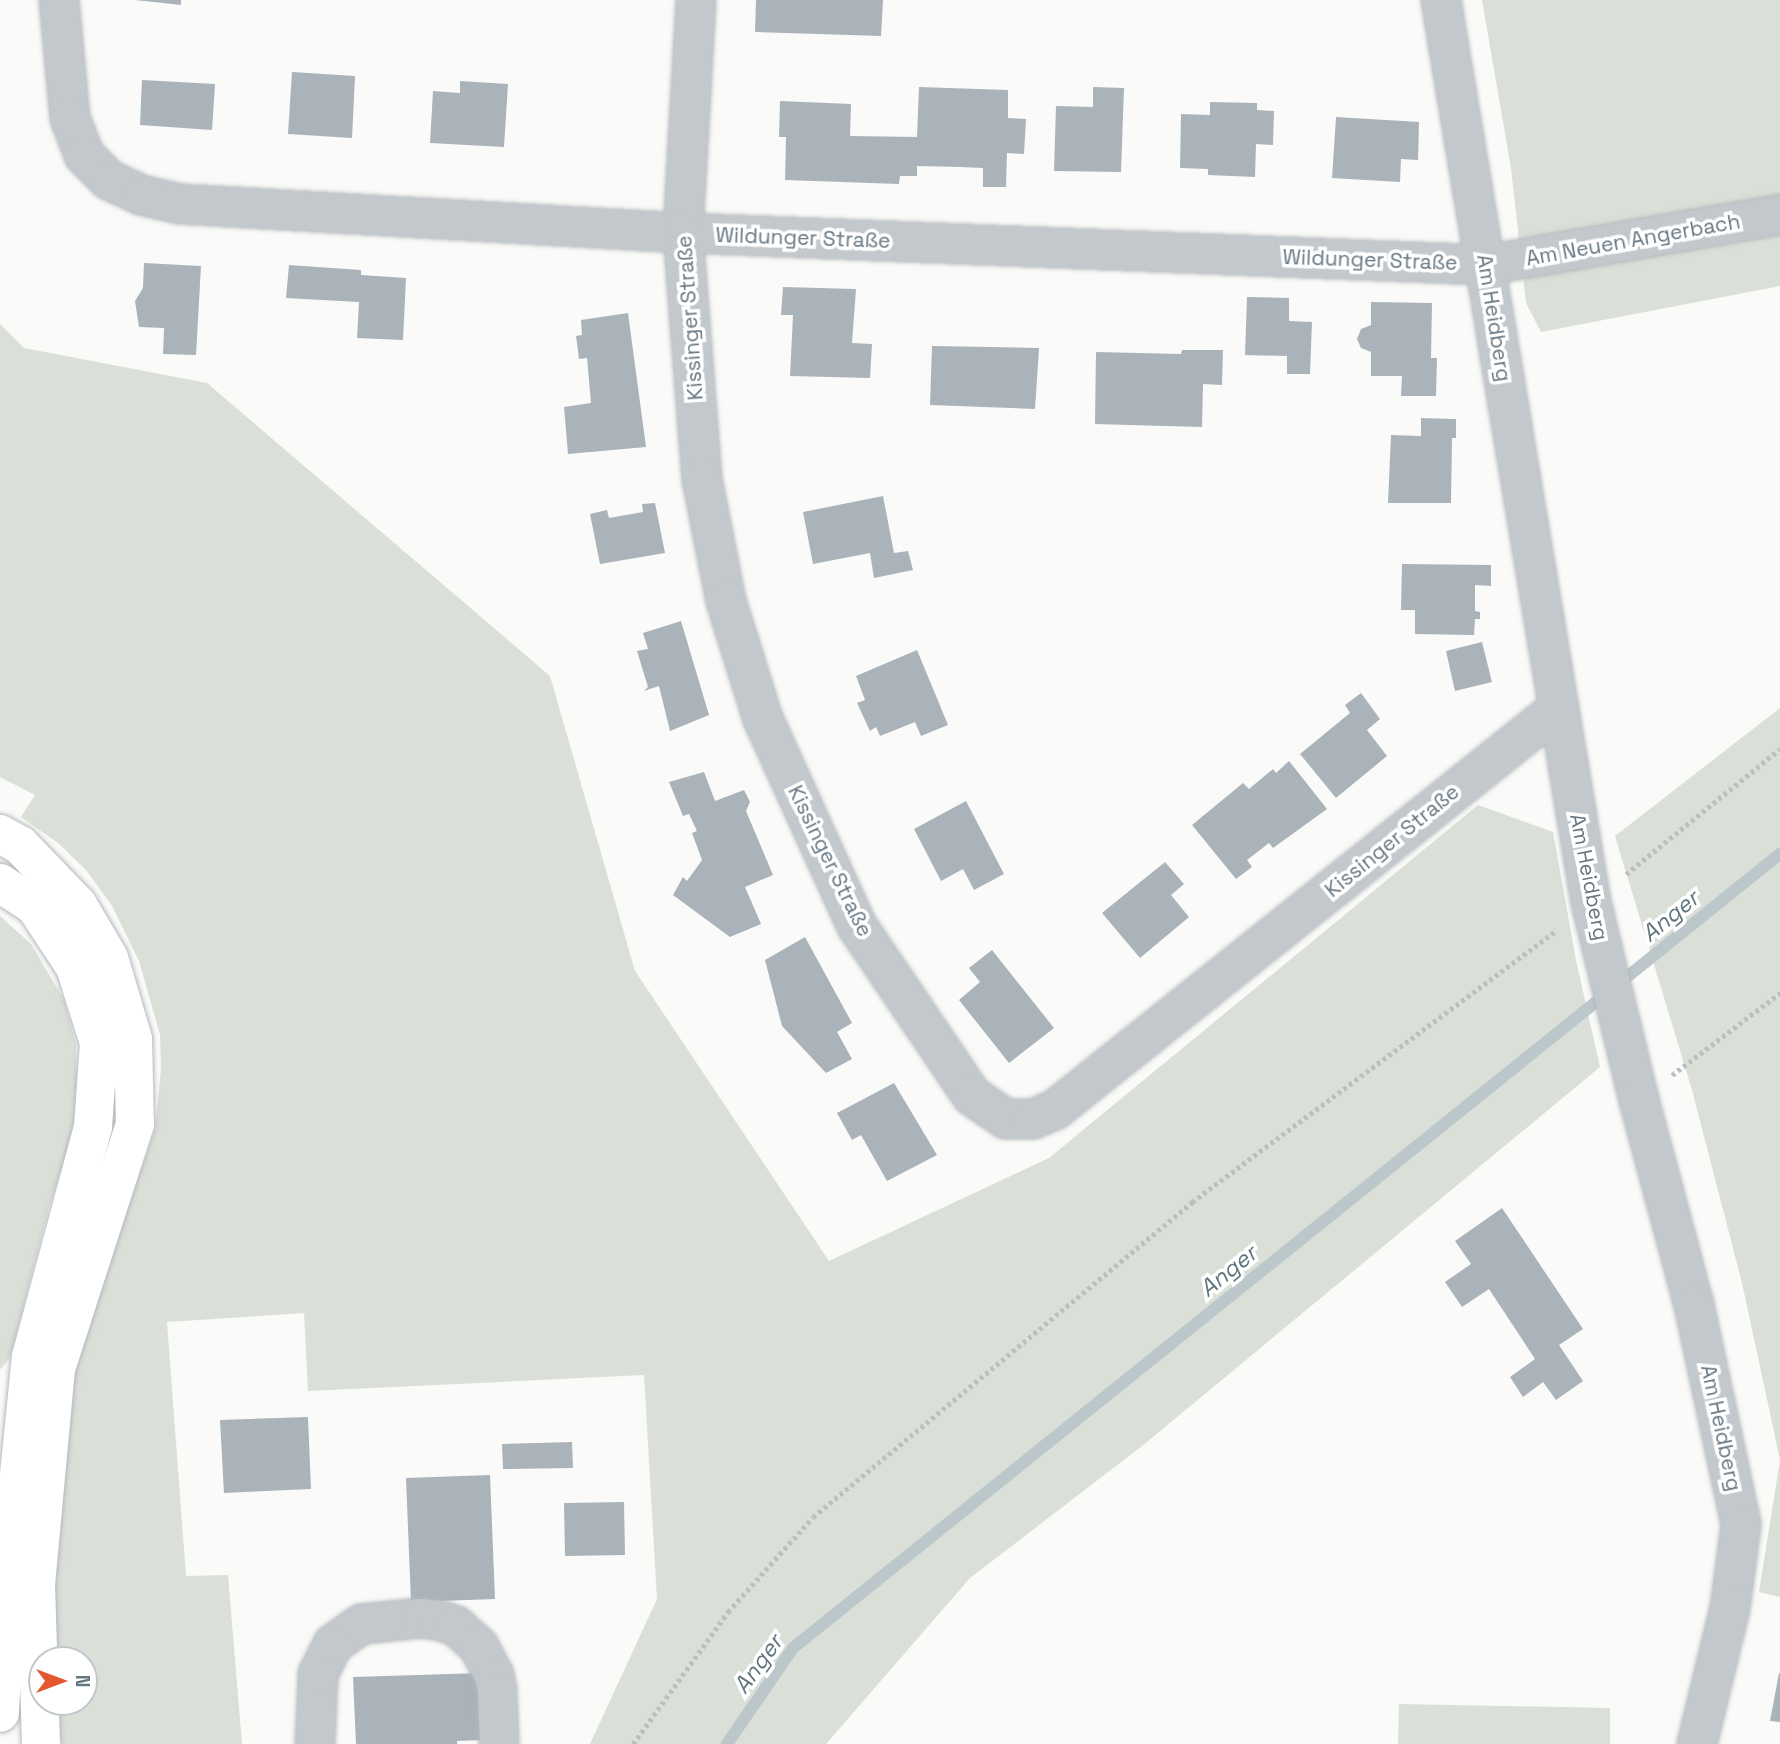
<!DOCTYPE html>
<html>
<head>
<meta charset="utf-8">
<style>
  body { margin:0 }
  #map { position:relative; width:1780px; height:1744px; overflow:hidden; background:#fafaf8; font-family:"Space Grotesk",sans-serif }
  div>[style] { position:absolute }
  .green>* { inset:0; background:#dadfd7 }
  .stream>* { height:12px; margin:-6px; padding:0 6px; transform-origin:6px; border-radius:6px; background:#bbc7cb }
  .building>* { inset:0; background:#aab3b9 }
  .path>* { height:4.5px; margin-top:-2.25px; transform-origin:0; background:repeating-linear-gradient(90deg,#bbbfc2 0 3.5px,transparent 0 7px) }
  .roads { filter:drop-shadow(0 0 2px #b4b9bd) drop-shadow(0 0 2px #b4b9bd) }
  .minor>* { height:38px; margin:-19px; padding:0 19px; transform-origin:19px; border-radius:19px; background:#c3c8cc }
  .highway>* { height:38px; margin:-19px; padding:0 19px; transform-origin:19px; border-radius:19px; background:#fff }
  span { translate:-50% -50%; white-space:nowrap; text-align:center; line-height:1.15; -webkit-text-stroke:7px #fff; paint-order:stroke }
  .street-label { font-size:21px; color:#657683 }
  .water-label { font-size:23px; color:#60757c; font-style:italic }
  .north { position:absolute; left:28px; top:1646px; width:70px; height:70px; box-sizing:border-box; background:#fff; border:2px solid #c1c8cd; border-radius:50%; rotate:90deg; font-size:19px; font-weight:700; line-height:28px; text-align:center; color:#657683 }
  .north::after { content:''; display:block; margin:auto; width:24px; height:32px; background:#e4572e; clip-path:polygon(50% 0,100% 100%,50% 72%,0 100%) }
</style>
</head>
<body>
<div id="map">
  <div class="green">
    <i style="clip-path:polygon(1482px 0,1780px 0,1780px 286px,1541px 332px,1526px 303px,1511px 168px)"></i>
    <i style="clip-path:polygon(0 324px,24px 348px,207px 383px,550px 676px,635px 971px,829px 1261px,1049px 1158px,1478px 805px,1553px 832px,1576px 960px,1600px 1067px,1142px 1446px,970px 1578px,826px 1744px,590px 1744px,657px 1599px,644px 1375px,308px 1391px,304px 1313px,167px 1322px,186px 1576px,228px 1575px,242px 1744px,62px 1744px,52px 1702px,84px 1702px,84px 1660px,49px 1660px,68px 1406px,80px 1340px,155px 1130px,161px 1068px,160px 1035px,139px 961px,112px 906px,86px 870px,58px 843px,21px 817px,35px 795px,0 777px)"></i>
    <i style="clip-path:polygon(1780px 708px,1780px 1597px,1759px 1592px,1780px 1460px,1742px 1283px,1692px 1090px,1615px 836px)"></i>
    <i style="clip-path:polygon(0 916px,31px 944px,64px 1000px,76px 1044px,77px 1099px,72px 1139px,49px 1207px,14px 1343px,9px 1359px,0 1370px)"></i>
    <i style="clip-path:polygon(1399px 1704px,1610px 1708px,1610px 1744px,1398px 1744px)"></i>
  </div>
  <div class="stream">
    <i style="left:727px;top:1744px;width:116px;rotate:-55.5deg"></i>
    <i style="left:793px;top:1648px;width:1267px;rotate:-38.82deg"></i>
  </div>
  <div class="building">
    <i style="clip-path:polygon(135px 0,181px 0,181px 5px)"></i>
    <i style="clip-path:polygon(756px 0,883px 0,881px 36px,755px 32px)"></i>
    <i style="clip-path:polygon(292px 72px,355px 76px,352px 138px,288px 134px)"></i>
    <i style="clip-path:polygon(142px 80px,215px 84px,212px 130px,140px 125px)"></i>
    <i style="clip-path:polygon(460px 81px,508px 84px,504px 147px,430px 143px,433px 91px,460px 93px)"></i>
    <i style="clip-path:polygon(919px 87px,1008px 90px,1008px 118px,1026px 119px,1024px 154px,1007px 153px,1006px 187px,983px 187px,983px 168px,961px 167px,917px 166px,917px 176px,900px 176px,899px 184px,785px 180px,786px 137px,779px 137px,780px 101px,851px 104px,850px 136px,917px 137px)"></i>
    <i style="clip-path:polygon(1093px 87px,1124px 88px,1121px 172px,1054px 171px,1056px 106px,1093px 107px)"></i>
    <i style="clip-path:polygon(1210px 102px,1257px 103px,1257px 110px,1274px 111px,1273px 145px,1256px 144px,1255px 177px,1208px 175px,1208px 169px,1180px 168px,1181px 114px,1210px 115px)"></i>
    <i style="clip-path:polygon(1336px 117px,1419px 122px,1418px 160px,1401px 159px,1400px 182px,1332px 178px)"></i>
    <i style="clip-path:polygon(144px 263px,201px 266px,196px 355px,163px 354px,164px 328px,139px 327px,135px 301px,143px 288px)"></i>
    <i style="clip-path:polygon(289px 265px,361px 270px,361px 275px,406px 278px,403px 340px,357px 338px,359px 302px,286px 298px)"></i>
    <i style="clip-path:polygon(783px 287px,856px 289px,852px 343px,872px 344px,870px 378px,790px 376px,793px 315px,781px 315px)"></i>
    <i style="clip-path:polygon(1247px 297px,1289px 298px,1289px 321px,1312px 322px,1310px 374px,1287px 374px,1287px 356px,1245px 355px)"></i>
    <i style="clip-path:polygon(1371px 302px,1432px 303px,1431px 358px,1437px 358px,1436px 396px,1401px 396px,1402px 376px,1371px 376px,1371px 352px,1361px 348px,1357px 339px,1361px 329px,1371px 325px)"></i>
    <i style="clip-path:polygon(628px 313px,646px 447px,568px 454px,564px 407px,591px 403px,587px 358px,579px 359px,576px 336px,582px 335px,581px 320px)"></i>
    <i style="clip-path:polygon(932px 346px,1039px 348px,1035px 409px,930px 405px)"></i>
    <i style="clip-path:polygon(1182px 350px,1223px 350px,1222px 385px,1203px 384px,1202px 427px,1095px 424px,1096px 352px,1181px 354px)"></i>
    <i style="clip-path:polygon(1421px 418px,1456px 419px,1456px 438px,1452px 438px,1451px 503px,1388px 503px,1391px 435px,1421px 436px)"></i>
    <i style="clip-path:polygon(883px 496px,894px 553px,908px 551px,913px 570px,874px 578px,870px 553px,813px 564px,803px 512px)"></i>
    <i style="clip-path:polygon(655px 503px,665px 553px,600px 564px,590px 514px,607px 510px,609px 518px,643px 512px,642px 504px)"></i>
    <i style="clip-path:polygon(1402px 564px,1491px 565px,1491px 586px,1475px 585px,1475px 611px,1480px 612px,1480px 619px,1475px 619px,1474px 635px,1415px 634px,1415px 610px,1401px 610px)"></i>
    <i style="clip-path:polygon(681px 621px,709px 715px,670px 731px,659px 686px,644px 691px,648px 687px,637px 651px,648px 649px,643px 633px)"></i>
    <i style="clip-path:polygon(1482px 642px,1492px 682px,1455px 691px,1446px 651px)"></i>
    <i style="clip-path:polygon(917px 650px,948px 725px,921px 736px,915px 722px,880px 736px,876px 727px,870px 731px,857px 703px,865px 700px,856px 676px)"></i>
    <i style="clip-path:polygon(1361px 693px,1380px 719px,1367px 730px,1387px 756px,1336px 798px,1300px 754px,1350px 713px,1345px 705px)"></i>
    <i style="clip-path:polygon(1289px 761px,1327px 809px,1273px 848px,1269px 843px,1247px 860px,1252px 867px,1236px 879px,1192px 825px,1243px 783px,1249px 789px,1273px 769px,1276px 773px)"></i>
    <i style="clip-path:polygon(704px 772px,715px 801px,744px 790px,750px 802px,746px 811px,773px 875px,745px 887px,761px 924px,730px 937px,673px 895px,683px 877px,687px 881px,702px 860px,692px 833px,697px 831px,689px 814px,683px 816px,669px 782px)"></i>
    <i style="clip-path:polygon(966px 801px,1004px 874px,974px 890px,963px 869px,941px 881px,914px 829px)"></i>
    <i style="clip-path:polygon(1165px 862px,1184px 884px,1171px 895px,1189px 917px,1140px 958px,1102px 913px)"></i>
    <i style="clip-path:polygon(805px 937px,852px 1023px,837px 1032px,852px 1059px,826px 1073px,782px 1026px,765px 960px)"></i>
    <i style="clip-path:polygon(992px 950px,1054px 1028px,1009px 1063px,959px 1000px,980px 982px,969px 968px)"></i>
    <i style="clip-path:polygon(894px 1083px,937px 1155px,887px 1181px,861px 1135px,852px 1140px,837px 1113px)"></i>
    <i style="clip-path:polygon(1502px 1208px,1583px 1329px,1559px 1345px,1583px 1381px,1556px 1400px,1543px 1382px,1523px 1397px,1510px 1377px,1535px 1359px,1489px 1289px,1462px 1307px,1445px 1282px,1471px 1264px,1455px 1241px)"></i>
    <i style="clip-path:polygon(308px 1417px,311px 1489px,224px 1493px,220px 1420px)"></i>
    <i style="clip-path:polygon(572px 1442px,573px 1468px,503px 1469px,502px 1444px)"></i>
    <i style="clip-path:polygon(490px 1475px,495px 1599px,411px 1602px,406px 1478px)"></i>
    <i style="clip-path:polygon(624px 1502px,625px 1555px,565px 1556px,564px 1503px)"></i>
    <i style="clip-path:polygon(481px 1673px,483px 1740px,457px 1741px,457px 1744px,356px 1744px,353px 1677px)"></i>
    <i style="clip-path:polygon(1779px 1673px,1780px 1673px,1780px 1722px,1770px 1721px)"></i>
  </div>
  <div class="path">
    <i style="left:1626px;top:874px;width:198px;rotate:-39.1deg"></i>
    <i style="left:1672px;top:1075px;width:136px;rotate:-37.2deg"></i>
    <i style="left:633px;top:1744px;width:163px;rotate:-54.3deg"></i>
    <i style="left:728px;top:1612px;width:127px;rotate:-48.2deg"></i>
    <i style="left:813px;top:1517px;width:493px;rotate:-39.7deg"></i>
    <i style="left:1192px;top:1202px;width:455px;rotate:-36.7deg"></i>
  </div>
  <div class="roads">
    <div class="minor">
      <i style="left:59px;top:0;width:119px;rotate:84.7deg"></i>
      <i style="left:70px;top:118px;width:40px;rotate:69deg"></i>
      <i style="left:84px;top:155px;width:35px;rotate:45deg"></i>
      <i style="left:109px;top:180px;width:35px;rotate:25deg"></i>
      <i style="left:141px;top:195px;width:40px;rotate:13deg"></i>
      <i style="left:180px;top:204px;width:504px;rotate:3.3deg"></i>
      <i style="left:683px;top:233px;width:804px;rotate:2.28deg"></i>
      <i style="left:1486px;top:265px;width:298px;rotate:-9.7deg"></i>
      <i style="left:696px;top:0;width:233px;rotate:93.2deg"></i>
      <i style="left:683px;top:233px;width:247px;rotate:85.6deg"></i>
      <i style="left:702px;top:479px;width:124px;rotate:78.9deg"></i>
      <i style="left:726px;top:601px;width:124px;rotate:72.6deg"></i>
      <i style="left:763px;top:719px;width:227px;rotate:65.6deg"></i>
      <i style="left:857px;top:926px;width:205px;rotate:55.9deg"></i>
      <i style="left:972px;top:1096px;width:41px;rotate:34.1deg"></i>
      <i style="left:1006px;top:1119px;width:27px"></i>
      <i style="left:1033px;top:1119px;width:25px;rotate:-23deg"></i>
      <i style="left:1056px;top:1109px;width:643px;rotate:-38.56deg"></i>
      <i style="left:1441px;top:0;width:914px;rotate:80.56deg"></i>
      <i style="left:1591px;top:902px;width:204px;rotate:76.4deg"></i>
      <i style="left:1639px;top:1100px;width:212px;rotate:75deg"></i>
      <i style="left:1694px;top:1305px;width:225px;rotate:77.9deg"></i>
      <i style="left:1741px;top:1525px;width:84px;rotate:97.5deg"></i>
      <i style="left:1730px;top:1608px;width:140px;rotate:103.6deg"></i>
      <i style="left:315px;top:1744px;width:70px;rotate:-87.5deg"></i>
      <i style="left:318px;top:1674px;width:34px;rotate:-63deg"></i>
      <i style="left:333px;top:1644px;width:35px;rotate:-35deg"></i>
      <i style="left:362px;top:1624px;width:58px;rotate:-5.9deg"></i>
      <i style="left:420px;top:1618px;width:19px;rotate:6deg"></i>
      <i style="left:439px;top:1620px;width:18px;rotate:19deg"></i>
      <i style="left:456px;top:1626px;width:31px;rotate:42deg"></i>
      <i style="left:479px;top:1647px;width:32px;rotate:62deg"></i>
      <i style="left:494px;top:1675px;width:16px;rotate:79deg"></i>
      <i style="left:497px;top:1691px;width:53px;rotate:87.8deg"></i>
    </div>
    <div class="highway">
      <i style="left:0;top:834px;width:23px;rotate:29deg"></i>
      <i style="left:20px;top:845px;width:83px;rotate:46deg"></i>
      <i style="left:78px;top:905px;width:61px;rotate:59.7deg"></i>
      <i style="left:109px;top:958px;width:84px;rotate:73.5deg"></i>
      <i style="left:133px;top:1039px;width:85px;rotate:88.7deg"></i>
      <i style="left:135px;top:1124px;width:257px;rotate:107.9deg"></i>
      <i style="left:56px;top:1369px;width:217px;rotate:95.3deg"></i>
      <i style="left:36px;top:1585px;width:159px;rotate:88.2deg"></i>
      <i style="left:0;top:883px;width:42px;rotate:33.3deg"></i>
      <i style="left:35px;top:906px;width:73px;rotate:56.7deg"></i>
      <i style="left:75px;top:967px;width:80px;rotate:72.5deg"></i>
      <i style="left:99px;top:1043px;width:84px;rotate:94.1deg"></i>
      <i style="left:93px;top:1127px;width:237px;rotate:105.1deg"></i>
      <i style="left:31px;top:1356px;width:249px;rotate:95.8deg"></i>
      <i style="left:6px;top:1604px;width:109px;rotate:93.2deg"></i>
    </div>
  </div>
  <div class="street-label">
    <span style="left:803px;top:238px;rotate:2deg">Wildunger Straße</span>
    <span style="left:1633px;top:240px;rotate:-10deg">Am Neuen Angerbach</span>
    <span style="left:1370px;top:260px;rotate:2deg">Wildunger Straße</span>
    <span style="left:690px;top:318px;rotate:-94deg">Kissinger Straße</span>
    <span style="left:1494px;top:318px;rotate:81deg">Am Heidberg</span>
    <span style="left:1392px;top:841px;rotate:-39deg">Kissinger Straße</span>
    <span style="left:830px;top:861px;rotate:64deg">Kissinger Straße</span>
    <span style="left:1589px;top:877px;rotate:79deg">Am Heidberg</span>
    <span style="left:1721px;top:1428px;rotate:78deg">Am Heidberg</span>
  </div>
  <div class="water-label">
    <span style="left:1670px;top:916px;rotate:-39deg">Anger</span>
    <span style="left:1228px;top:1271px;rotate:-39deg">Anger</span>
    <span style="left:758px;top:1664px;rotate:-54deg">Anger</span>
  </div>
  <div class="north">N</div>
</div>
</body>
</html>
